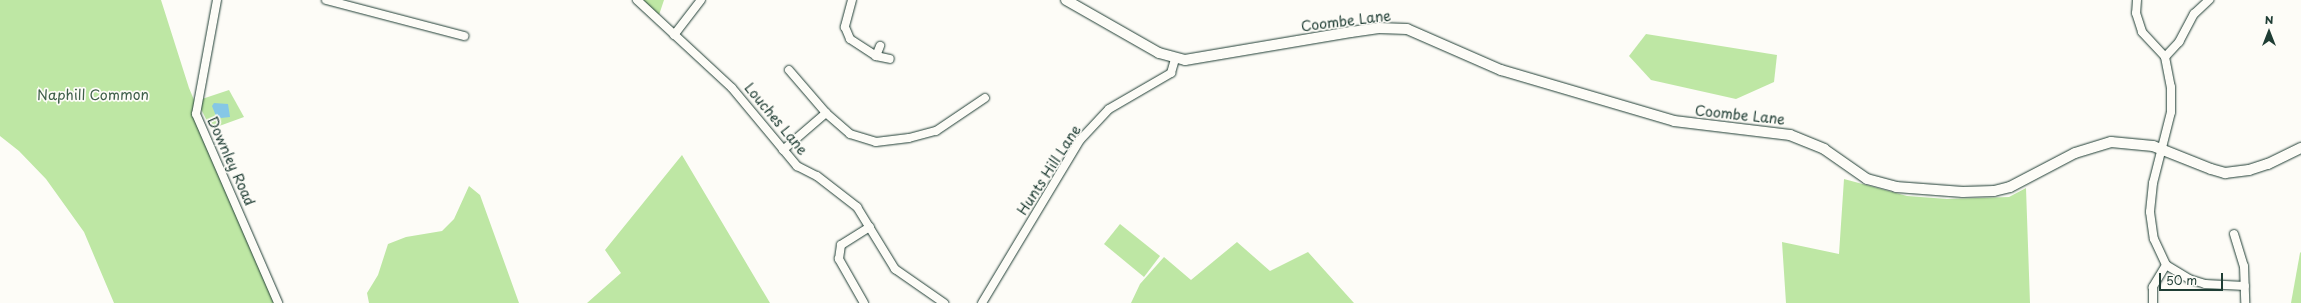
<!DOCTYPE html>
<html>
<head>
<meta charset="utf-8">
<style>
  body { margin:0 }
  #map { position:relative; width:2301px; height:303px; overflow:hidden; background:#fdfcf7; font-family:"Playpen Sans",sans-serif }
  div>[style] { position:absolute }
  .green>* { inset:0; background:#bee7a4 }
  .water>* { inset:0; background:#85c7e6 }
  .roads { filter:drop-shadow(0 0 1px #1f3d34) drop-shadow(0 0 1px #1f3d34) }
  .minor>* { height:8px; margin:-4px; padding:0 4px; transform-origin:4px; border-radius:4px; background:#fdfcf7 }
  .tertiary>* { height:10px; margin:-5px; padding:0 5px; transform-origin:5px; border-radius:5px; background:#fdfcf7 }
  span { translate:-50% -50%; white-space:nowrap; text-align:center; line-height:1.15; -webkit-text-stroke:3.5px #fdfcf7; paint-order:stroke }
  .street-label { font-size:14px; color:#1f3d34 }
  .park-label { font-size:14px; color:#3f5f4a }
  .north { position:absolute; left:2249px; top:12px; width:40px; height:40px; -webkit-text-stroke:3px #fdfcf7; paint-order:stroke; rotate:0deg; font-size:11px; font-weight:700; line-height:16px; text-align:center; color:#1f3d34 }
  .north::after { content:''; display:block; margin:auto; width:14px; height:18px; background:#1f3d34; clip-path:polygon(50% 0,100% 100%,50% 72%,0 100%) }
  .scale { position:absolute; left:2159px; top:273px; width:64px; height:18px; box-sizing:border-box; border:2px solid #1f3d34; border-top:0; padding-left:5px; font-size:12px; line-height:14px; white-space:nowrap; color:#1f3d34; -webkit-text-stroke:3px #fdfcf7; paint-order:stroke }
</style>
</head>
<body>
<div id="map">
  <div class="green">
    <i style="clip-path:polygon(0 0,161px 0,189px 88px,280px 303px,114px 303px,84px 232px,46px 179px,19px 151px,0 136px)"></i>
    <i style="clip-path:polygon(643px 0,664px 0,659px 15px)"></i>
    <i style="clip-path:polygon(1646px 34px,1777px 55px,1774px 82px,1736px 99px,1651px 80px,1629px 56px)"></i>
    <i style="clip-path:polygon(229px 90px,244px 117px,211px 129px,201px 109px,202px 99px)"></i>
    <i style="clip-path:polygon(682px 155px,770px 303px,587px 303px,621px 273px,605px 250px)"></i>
    <i style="clip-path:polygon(1844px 179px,1907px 196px,1947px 199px,2009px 197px,2026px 188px,2030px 303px,1786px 303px,1782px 242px,1839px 254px)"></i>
    <i style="clip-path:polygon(469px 186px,480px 195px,519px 303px,369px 303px,367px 293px,378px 275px,388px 244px,406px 237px,442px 231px,454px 219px)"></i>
    <i style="clip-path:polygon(1120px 224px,1160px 256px,1144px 277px,1104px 244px)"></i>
    <i style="clip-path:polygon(1237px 242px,1270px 271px,1308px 252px,1354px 303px,1131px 303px,1140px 284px,1164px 257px,1191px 280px)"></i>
    <i style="clip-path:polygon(2301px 252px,2301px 303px,2291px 303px,2300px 253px)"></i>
  </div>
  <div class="water">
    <i style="clip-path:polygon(214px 103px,228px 104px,230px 117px,221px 118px,216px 116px,212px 106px)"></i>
  </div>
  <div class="roads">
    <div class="minor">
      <i style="left:217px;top:0;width:116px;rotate:100.4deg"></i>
      <i style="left:196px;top:114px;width:206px;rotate:66.5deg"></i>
      <i style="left:326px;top:0;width:143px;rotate:14.6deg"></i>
      <i style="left:637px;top:0;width:129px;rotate:42.8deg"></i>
      <i style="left:732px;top:88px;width:102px;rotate:50.2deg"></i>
      <i style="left:797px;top:166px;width:22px;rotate:27deg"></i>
      <i style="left:817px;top:176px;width:51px;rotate:37.8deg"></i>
      <i style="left:857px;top:207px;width:73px;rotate:58.5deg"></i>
      <i style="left:895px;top:269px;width:60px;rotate:34.8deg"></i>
      <i style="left:852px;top:0;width:28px;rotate:105deg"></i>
      <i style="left:845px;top:27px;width:13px;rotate:67deg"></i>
      <i style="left:850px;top:39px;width:31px;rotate:33deg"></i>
      <i style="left:876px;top:56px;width:14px;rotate:12deg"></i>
      <i style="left:2137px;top:0;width:13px;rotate:94deg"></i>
      <i style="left:2136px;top:13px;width:20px;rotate:72deg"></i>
      <i style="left:2142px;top:32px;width:34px;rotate:47deg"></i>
      <i style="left:2165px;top:57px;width:31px;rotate:79deg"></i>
      <i style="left:2171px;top:87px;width:25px;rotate:90deg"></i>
      <i style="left:2171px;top:112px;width:73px;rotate:104.2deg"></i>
      <i style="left:2153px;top:183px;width:29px;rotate:96deg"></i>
      <i style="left:2150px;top:212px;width:27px;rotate:82deg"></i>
      <i style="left:2154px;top:239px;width:29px;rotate:65deg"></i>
      <i style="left:2166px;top:265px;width:26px;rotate:121deg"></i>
      <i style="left:2153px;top:287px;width:16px;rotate:90deg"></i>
      <i style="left:674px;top:35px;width:44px;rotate:-52.4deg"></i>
      <i style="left:876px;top:56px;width:11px;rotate:-68deg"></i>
      <i style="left:2165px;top:57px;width:21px;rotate:-47deg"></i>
      <i style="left:2179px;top:42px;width:32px;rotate:-62deg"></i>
      <i style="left:2194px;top:14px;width:21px;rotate:-43deg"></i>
      <i style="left:789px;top:70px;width:57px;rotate:49.3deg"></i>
      <i style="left:783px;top:150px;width:57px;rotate:-40.7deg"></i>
      <i style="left:826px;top:113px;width:32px;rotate:41deg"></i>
      <i style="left:850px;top:134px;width:27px;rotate:17deg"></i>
      <i style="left:876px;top:142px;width:33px;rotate:-7deg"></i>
      <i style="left:909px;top:138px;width:28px;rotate:-15deg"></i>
      <i style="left:936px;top:131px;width:59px;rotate:-34deg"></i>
      <i style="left:2234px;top:234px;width:34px;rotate:73deg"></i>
      <i style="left:2244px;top:266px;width:37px;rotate:88deg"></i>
      <i style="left:2166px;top:265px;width:27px;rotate:31deg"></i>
      <i style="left:2189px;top:279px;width:17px;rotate:17deg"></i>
      <i style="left:2205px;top:284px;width:40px;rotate:2.9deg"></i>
      <i style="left:864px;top:303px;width:51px;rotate:-119.6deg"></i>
      <i style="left:839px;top:259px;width:14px;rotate:-82deg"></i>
      <i style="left:841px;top:245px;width:34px;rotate:-32deg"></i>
      <i style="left:982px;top:303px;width:190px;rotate:-59deg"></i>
      <i style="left:1080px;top:140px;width:42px;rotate:-46.9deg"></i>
      <i style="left:1109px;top:109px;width:72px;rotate:-30.1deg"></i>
      <i style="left:1171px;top:73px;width:15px;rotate:-74deg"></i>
    </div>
    <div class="tertiary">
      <i style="left:1066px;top:0;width:107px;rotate:29.7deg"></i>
      <i style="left:1159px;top:53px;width:27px;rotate:15deg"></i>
      <i style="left:1185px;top:60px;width:168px;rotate:-9.6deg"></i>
      <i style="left:1351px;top:32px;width:28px;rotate:-8deg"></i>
      <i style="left:1379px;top:28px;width:28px;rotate:2deg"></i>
      <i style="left:1407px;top:29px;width:103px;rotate:23.6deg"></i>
      <i style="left:1501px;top:70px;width:180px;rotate:16.4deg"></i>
      <i style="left:1674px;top:121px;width:117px;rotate:6.9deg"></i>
      <i style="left:1790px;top:135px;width:37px;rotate:22deg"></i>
      <i style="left:1824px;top:149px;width:52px;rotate:34.9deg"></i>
      <i style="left:1867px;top:179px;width:30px;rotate:15deg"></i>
      <i style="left:1896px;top:187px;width:67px;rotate:4.3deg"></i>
      <i style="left:1963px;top:192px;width:31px;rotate:-2deg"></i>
      <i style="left:1994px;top:191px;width:16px;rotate:-14deg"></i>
      <i style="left:2010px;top:187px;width:73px;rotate:-27.6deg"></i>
      <i style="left:2075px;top:153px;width:38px;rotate:-17deg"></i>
      <i style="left:2111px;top:142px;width:42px;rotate:5.4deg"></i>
      <i style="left:2153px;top:146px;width:62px;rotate:21.6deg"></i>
      <i style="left:2211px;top:169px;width:15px;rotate:16deg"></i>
      <i style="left:2225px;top:173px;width:24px;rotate:-7deg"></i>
      <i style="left:2249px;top:170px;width:20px;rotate:-18deg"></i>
      <i style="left:2268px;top:164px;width:37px;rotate:-26deg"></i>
    </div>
  </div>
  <div class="street-label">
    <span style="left:1346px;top:21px;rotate:-7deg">Coombe Lane</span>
    <span style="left:1740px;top:115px;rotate:6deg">Coombe Lane</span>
    <span style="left:776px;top:119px;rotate:50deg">Louches Lane</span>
    <span style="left:231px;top:161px;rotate:66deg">Downley Road</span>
    <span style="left:1049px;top:170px;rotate:-57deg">Hunts Hill Lane</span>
  </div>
  <div class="park-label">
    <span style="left:93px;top:95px">Naphill Common</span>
  </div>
  <div class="north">N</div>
  <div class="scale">50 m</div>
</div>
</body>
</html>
